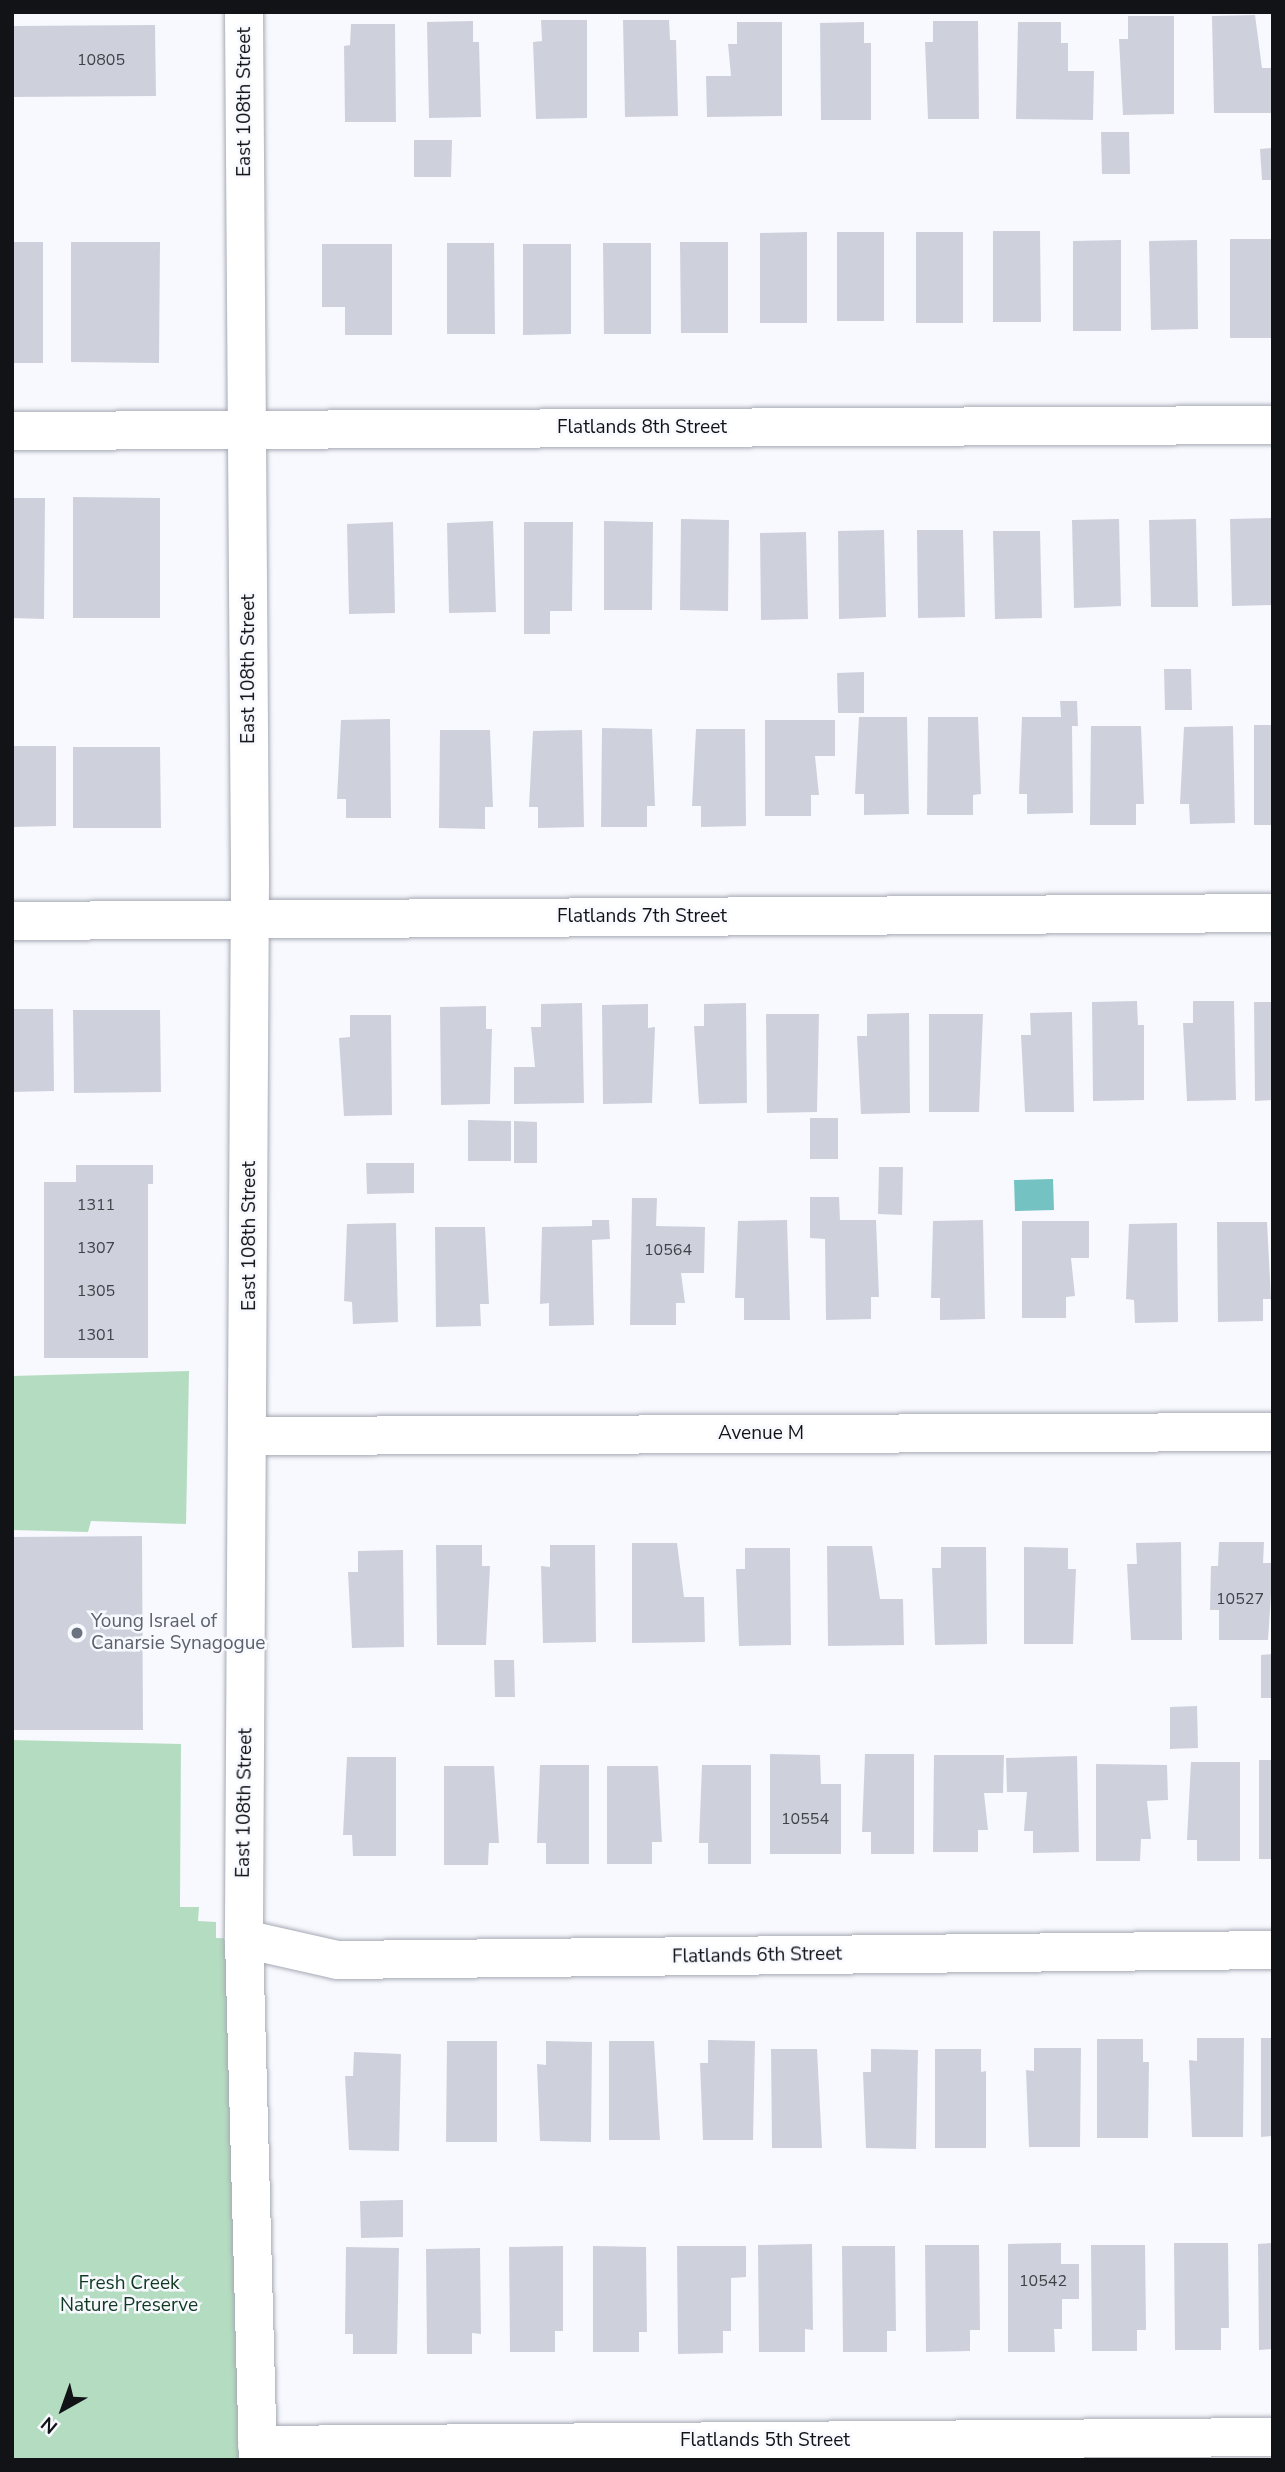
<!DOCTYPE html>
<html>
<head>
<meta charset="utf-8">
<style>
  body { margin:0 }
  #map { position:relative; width:1285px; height:2472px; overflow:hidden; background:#f8f9fe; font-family:"Nunito Sans",sans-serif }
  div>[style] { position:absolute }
  .green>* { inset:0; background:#b4dcc0 }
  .water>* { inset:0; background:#74c3c2 }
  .building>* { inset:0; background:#ced1dc }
  .roads { filter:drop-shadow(0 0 2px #a6a9b4) drop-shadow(0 0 2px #a6a9b4) }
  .minor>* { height:38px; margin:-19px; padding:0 19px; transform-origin:19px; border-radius:19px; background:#fff }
  .dots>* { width:19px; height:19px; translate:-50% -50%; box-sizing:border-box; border:4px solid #f8f9fe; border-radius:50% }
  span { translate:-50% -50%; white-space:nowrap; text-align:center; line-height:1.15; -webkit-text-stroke:5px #f8f9fe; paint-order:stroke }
  .number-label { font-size:16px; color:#414248 }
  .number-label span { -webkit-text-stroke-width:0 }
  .street-label { font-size:19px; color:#121317 }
  .worship-label { font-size:19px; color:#5b616d }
  .left { translate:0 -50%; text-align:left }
  .park-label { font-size:19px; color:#0f3a21 }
  .frame { position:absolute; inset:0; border:14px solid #121317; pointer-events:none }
  .north { position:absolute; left:28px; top:2374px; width:70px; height:70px; -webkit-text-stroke:5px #f8f9fe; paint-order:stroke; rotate:220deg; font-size:19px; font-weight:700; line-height:28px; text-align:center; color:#121317 }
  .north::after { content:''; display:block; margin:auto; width:24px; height:32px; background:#121317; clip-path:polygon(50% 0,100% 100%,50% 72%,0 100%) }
</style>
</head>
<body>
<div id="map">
  <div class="green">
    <i style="clip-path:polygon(189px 1371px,186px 1524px,91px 1521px,88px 1532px,12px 1530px,12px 1376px)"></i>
    <i style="clip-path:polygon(12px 1740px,181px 1744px,180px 1907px,199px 1907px,198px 1921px,216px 1922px,216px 1938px,244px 1939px,248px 2460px,12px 2460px)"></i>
  </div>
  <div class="water">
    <i style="clip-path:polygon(1053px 1179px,1054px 1210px,1015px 1211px,1014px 1180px)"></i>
  </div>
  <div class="building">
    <i style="clip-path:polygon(1255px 15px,1262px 68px,1273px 68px,1273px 113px,1214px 113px,1212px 16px)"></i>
    <i style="clip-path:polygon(1128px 16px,1174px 16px,1174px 114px,1123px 115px,1119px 39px,1128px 39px)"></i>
    <i style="clip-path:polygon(541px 20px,587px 20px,587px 118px,536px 119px,533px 42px,542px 41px)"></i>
    <i style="clip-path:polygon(623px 20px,669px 20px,670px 40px,676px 40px,678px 116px,625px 117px)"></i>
    <i style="clip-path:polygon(473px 21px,473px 42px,479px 42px,481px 117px,429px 118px,427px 22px)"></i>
    <i style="clip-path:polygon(933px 21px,978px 21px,979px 119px,928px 119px,925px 42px,933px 42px)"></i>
    <i style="clip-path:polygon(737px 22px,782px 22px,782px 116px,707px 117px,706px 76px,731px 76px,728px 44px,737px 44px)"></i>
    <i style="clip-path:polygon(864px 22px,864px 43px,871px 43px,871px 120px,821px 120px,820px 23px)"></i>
    <i style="clip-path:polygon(1018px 22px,1061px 22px,1061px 43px,1068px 43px,1068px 71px,1094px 71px,1093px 120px,1016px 119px)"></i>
    <i style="clip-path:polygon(351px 24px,395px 24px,396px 122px,345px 122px,344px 46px,350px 45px)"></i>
    <i style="clip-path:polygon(155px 25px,156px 96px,12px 97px,12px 26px)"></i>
    <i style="clip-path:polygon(1101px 132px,1129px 132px,1130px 174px,1102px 174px)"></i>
    <i style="clip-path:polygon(414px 140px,452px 140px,451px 177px,414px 177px)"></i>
    <i style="clip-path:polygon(1273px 148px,1273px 180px,1262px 180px,1260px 149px)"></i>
    <i style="clip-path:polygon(993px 231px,1040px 231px,1041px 322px,993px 322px)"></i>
    <i style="clip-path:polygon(807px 232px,807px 323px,760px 323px,760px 233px)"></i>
    <i style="clip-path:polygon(837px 232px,884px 232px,884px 321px,837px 321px)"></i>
    <i style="clip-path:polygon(916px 232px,963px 232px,963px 323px,916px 323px)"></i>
    <i style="clip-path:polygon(1230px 239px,1273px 239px,1273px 338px,1230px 338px)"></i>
    <i style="clip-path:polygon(1121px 240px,1121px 331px,1073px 331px,1073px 241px)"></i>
    <i style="clip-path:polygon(1197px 240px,1198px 329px,1151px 330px,1149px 241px)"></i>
    <i style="clip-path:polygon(12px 242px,43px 242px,43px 363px,12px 363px)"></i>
    <i style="clip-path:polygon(71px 242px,160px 242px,159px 363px,71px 362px)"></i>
    <i style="clip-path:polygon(680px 242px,728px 242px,728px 333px,681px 333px)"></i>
    <i style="clip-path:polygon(447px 243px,494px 243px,495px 334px,447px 334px)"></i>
    <i style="clip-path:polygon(603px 243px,651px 243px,651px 334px,604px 334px)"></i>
    <i style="clip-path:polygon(322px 244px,392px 244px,392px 335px,345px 335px,345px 307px,322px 307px)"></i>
    <i style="clip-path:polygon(523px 244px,571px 244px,571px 334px,523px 335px)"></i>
    <i style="clip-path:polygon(73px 497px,160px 498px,160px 618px,73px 618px)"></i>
    <i style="clip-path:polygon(12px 498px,45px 498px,44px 619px,12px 618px)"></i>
    <i style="clip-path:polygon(1273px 518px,1273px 605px,1232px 606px,1230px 519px)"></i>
    <i style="clip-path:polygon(681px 519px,729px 520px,728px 611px,680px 610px)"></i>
    <i style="clip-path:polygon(1119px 519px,1121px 606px,1074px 608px,1072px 520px)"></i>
    <i style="clip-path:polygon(1196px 519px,1198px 607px,1151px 607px,1149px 520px)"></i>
    <i style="clip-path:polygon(493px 521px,496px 612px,449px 613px,447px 523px)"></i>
    <i style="clip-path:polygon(604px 521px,653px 522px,652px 610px,604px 610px)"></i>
    <i style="clip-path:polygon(393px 522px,395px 613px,349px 614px,347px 524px)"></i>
    <i style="clip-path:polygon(524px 522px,573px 522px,572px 611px,550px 611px,550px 634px,524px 634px)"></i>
    <i style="clip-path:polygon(884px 530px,886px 617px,839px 619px,838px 531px)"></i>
    <i style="clip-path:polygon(917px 530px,963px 530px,965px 617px,918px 618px)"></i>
    <i style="clip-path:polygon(993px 531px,1040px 531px,1042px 618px,995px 619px)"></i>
    <i style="clip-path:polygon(806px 532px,808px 619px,761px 620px,760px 533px)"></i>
    <i style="clip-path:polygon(1164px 669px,1191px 669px,1192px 710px,1165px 710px)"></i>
    <i style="clip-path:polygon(864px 672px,864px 713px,838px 713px,837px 673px)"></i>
    <i style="clip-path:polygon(1060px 701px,1077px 701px,1078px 726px,1072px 726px,1073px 813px,1027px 814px,1027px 794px,1019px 794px,1022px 717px,1061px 717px)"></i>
    <i style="clip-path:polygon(859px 717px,907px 717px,909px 814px,864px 815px,864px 794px,855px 794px)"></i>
    <i style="clip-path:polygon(928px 717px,978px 717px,981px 794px,973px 795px,973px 815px,927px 815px)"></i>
    <i style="clip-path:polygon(390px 719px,391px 818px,346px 818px,346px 799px,337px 799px,341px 720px)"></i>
    <i style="clip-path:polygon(765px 720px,835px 720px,835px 756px,815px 756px,819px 795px,811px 795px,811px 816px,765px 816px)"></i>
    <i style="clip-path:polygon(1254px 725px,1273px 725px,1273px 825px,1254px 825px)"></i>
    <i style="clip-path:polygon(1091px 726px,1141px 726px,1144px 804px,1136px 804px,1136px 825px,1090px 825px)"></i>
    <i style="clip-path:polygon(1233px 726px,1235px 823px,1190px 824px,1189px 804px,1180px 804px,1184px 727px)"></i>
    <i style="clip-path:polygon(602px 728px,652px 729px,655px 806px,647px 806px,647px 827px,601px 827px)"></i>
    <i style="clip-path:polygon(696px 729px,745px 729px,746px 826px,701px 827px,701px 806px,692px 806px)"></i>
    <i style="clip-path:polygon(440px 730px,490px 730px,493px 807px,485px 807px,485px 829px,439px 828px)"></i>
    <i style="clip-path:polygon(582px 730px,584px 827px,538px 828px,538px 807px,529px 807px,533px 731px)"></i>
    <i style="clip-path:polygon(12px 746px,56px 746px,56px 826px,12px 827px)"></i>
    <i style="clip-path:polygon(73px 747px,160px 747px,161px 828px,73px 828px)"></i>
    <i style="clip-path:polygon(1137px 1001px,1138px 1025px,1144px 1025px,1144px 1100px,1093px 1101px,1092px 1002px)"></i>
    <i style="clip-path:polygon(1193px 1001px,1234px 1001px,1236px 1100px,1187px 1101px,1183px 1023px,1193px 1023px)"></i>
    <i style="clip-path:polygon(1254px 1002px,1273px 1002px,1273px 1100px,1255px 1101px)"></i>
    <i style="clip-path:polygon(582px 1003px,584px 1103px,514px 1104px,514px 1067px,535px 1067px,531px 1027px,541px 1027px,541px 1004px)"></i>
    <i style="clip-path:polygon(746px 1003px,747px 1103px,699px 1104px,694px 1026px,704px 1026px,704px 1004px)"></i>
    <i style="clip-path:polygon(648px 1004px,648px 1028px,655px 1027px,652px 1103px,603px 1104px,602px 1005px)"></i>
    <i style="clip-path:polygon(486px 1006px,486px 1029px,492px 1029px,490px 1104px,441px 1105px,440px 1007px)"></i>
    <i style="clip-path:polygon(12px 1009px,53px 1009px,54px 1091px,12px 1092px)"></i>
    <i style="clip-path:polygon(73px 1010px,160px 1010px,161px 1092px,74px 1093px)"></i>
    <i style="clip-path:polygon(1072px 1012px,1074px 1112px,1025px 1112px,1021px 1035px,1031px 1035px,1030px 1013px)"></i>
    <i style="clip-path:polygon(909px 1013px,910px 1113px,861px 1114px,857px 1036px,867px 1036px,867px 1014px)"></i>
    <i style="clip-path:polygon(766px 1014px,819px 1014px,817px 1112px,767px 1113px)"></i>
    <i style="clip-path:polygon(929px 1014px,983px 1014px,979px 1112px,929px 1112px)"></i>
    <i style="clip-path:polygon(350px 1015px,391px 1015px,392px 1115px,344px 1116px,339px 1038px,350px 1037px)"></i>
    <i style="clip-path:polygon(810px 1118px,838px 1118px,838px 1159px,810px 1159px)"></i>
    <i style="clip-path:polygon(468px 1120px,511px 1121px,511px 1161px,468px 1161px)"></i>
    <i style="clip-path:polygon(514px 1121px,537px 1122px,537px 1163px,514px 1163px)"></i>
    <i style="clip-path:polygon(366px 1163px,414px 1163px,414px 1193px,367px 1194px)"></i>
    <i style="clip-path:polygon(76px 1165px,153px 1165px,153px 1184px,148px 1184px,148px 1358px,44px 1358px,44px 1182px,76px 1182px)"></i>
    <i style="clip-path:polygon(879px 1167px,903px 1167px,902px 1215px,878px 1214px)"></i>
    <i style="clip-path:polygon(810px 1197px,839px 1197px,840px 1220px,876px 1220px,879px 1297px,871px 1297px,871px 1319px,826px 1320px,825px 1239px,810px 1238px)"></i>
    <i style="clip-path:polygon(632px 1198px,657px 1198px,656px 1226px,705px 1227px,704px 1273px,681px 1273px,685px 1303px,676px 1303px,676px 1325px,630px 1325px)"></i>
    <i style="clip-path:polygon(592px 1220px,609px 1220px,610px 1239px,592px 1240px,594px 1325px,549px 1326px,549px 1303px,540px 1304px,542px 1227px,592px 1226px)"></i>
    <i style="clip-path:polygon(787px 1220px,790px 1320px,744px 1320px,744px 1298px,735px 1298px,738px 1221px)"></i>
    <i style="clip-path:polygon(983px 1220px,985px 1319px,940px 1320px,940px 1298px,931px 1298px,933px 1221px)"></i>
    <i style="clip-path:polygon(1022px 1221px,1089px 1221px,1089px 1258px,1071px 1258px,1075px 1296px,1066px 1297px,1066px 1318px,1022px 1318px)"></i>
    <i style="clip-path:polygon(1217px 1222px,1267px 1222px,1271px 1299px,1263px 1299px,1263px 1321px,1218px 1322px)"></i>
    <i style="clip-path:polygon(396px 1223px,398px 1322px,353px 1324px,352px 1302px,344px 1301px,347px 1224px)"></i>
    <i style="clip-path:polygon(1177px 1223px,1178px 1322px,1135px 1323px,1134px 1300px,1126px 1299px,1129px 1224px)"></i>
    <i style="clip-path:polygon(435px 1227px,485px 1227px,489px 1304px,480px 1304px,481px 1326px,436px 1327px)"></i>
    <i style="clip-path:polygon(142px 1536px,143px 1730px,12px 1730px,12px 1537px)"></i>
    <i style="clip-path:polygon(1181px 1542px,1182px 1640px,1131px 1640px,1127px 1564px,1137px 1564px,1136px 1543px)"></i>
    <i style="clip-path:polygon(1219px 1542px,1264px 1542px,1263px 1563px,1273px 1563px,1268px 1640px,1219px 1640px,1219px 1610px,1210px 1610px,1211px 1566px,1218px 1566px)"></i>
    <i style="clip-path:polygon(632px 1543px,677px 1543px,684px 1597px,704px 1597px,705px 1642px,632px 1643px)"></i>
    <i style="clip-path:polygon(436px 1545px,482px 1545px,482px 1566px,490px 1566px,486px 1645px,437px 1645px)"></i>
    <i style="clip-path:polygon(550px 1545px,595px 1545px,596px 1642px,543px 1643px,541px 1566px,550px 1567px)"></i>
    <i style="clip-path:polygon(827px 1546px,872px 1546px,880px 1599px,903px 1599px,904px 1645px,828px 1646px)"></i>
    <i style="clip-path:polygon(941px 1547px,986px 1547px,987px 1644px,935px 1645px,932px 1568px,941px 1568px)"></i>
    <i style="clip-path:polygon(1024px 1547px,1068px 1548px,1068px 1569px,1076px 1569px,1073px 1644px,1024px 1644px)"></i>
    <i style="clip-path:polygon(745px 1548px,790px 1548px,791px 1645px,739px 1646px,736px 1569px,745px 1569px)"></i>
    <i style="clip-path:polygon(403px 1550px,404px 1647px,352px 1648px,348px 1572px,358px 1572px,358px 1551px)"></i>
    <i style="clip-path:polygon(1273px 1654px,1273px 1698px,1261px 1698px,1261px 1655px)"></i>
    <i style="clip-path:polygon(494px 1660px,514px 1660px,515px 1697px,495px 1697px)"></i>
    <i style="clip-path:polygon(1197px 1706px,1198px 1748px,1170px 1749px,1170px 1707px)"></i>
    <i style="clip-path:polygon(770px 1754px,820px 1755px,821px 1784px,841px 1784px,841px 1854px,770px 1854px)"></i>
    <i style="clip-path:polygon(865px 1754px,914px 1754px,914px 1854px,871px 1854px,871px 1832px,862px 1832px)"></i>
    <i style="clip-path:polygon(934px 1755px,1004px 1755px,1003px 1793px,984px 1793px,988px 1830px,978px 1830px,978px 1852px,933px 1852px)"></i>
    <i style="clip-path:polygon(1077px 1756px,1079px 1852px,1033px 1853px,1033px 1831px,1024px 1831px,1027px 1792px,1007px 1792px,1006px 1758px)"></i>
    <i style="clip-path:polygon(347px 1757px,396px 1757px,396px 1856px,353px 1856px,352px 1835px,343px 1835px)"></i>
    <i style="clip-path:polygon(1259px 1760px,1273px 1760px,1273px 1859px,1259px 1859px)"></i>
    <i style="clip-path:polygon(1191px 1762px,1240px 1762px,1240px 1861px,1197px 1861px,1197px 1840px,1187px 1840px)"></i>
    <i style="clip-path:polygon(1096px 1764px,1167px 1765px,1168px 1800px,1147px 1801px,1151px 1839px,1141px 1839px,1140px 1861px,1096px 1861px)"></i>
    <i style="clip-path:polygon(540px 1765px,589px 1765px,589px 1864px,546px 1864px,546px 1843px,537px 1843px)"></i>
    <i style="clip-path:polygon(702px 1765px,751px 1765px,751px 1864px,708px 1864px,708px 1843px,699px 1843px)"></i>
    <i style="clip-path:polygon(444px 1766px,494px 1766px,499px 1843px,489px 1843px,488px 1865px,444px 1865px)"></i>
    <i style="clip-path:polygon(607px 1766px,658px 1766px,662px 1842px,652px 1842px,652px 1864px,607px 1864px)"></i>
    <i style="clip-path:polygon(1197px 2038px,1244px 2038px,1243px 2137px,1192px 2137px,1189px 2060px,1197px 2061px)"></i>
    <i style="clip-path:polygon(1261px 2038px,1273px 2038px,1273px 2136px,1261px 2137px)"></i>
    <i style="clip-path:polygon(1097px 2039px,1143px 2039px,1143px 2062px,1149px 2062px,1148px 2138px,1097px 2138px)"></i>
    <i style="clip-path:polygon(708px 2040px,755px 2041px,753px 2140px,703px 2140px,700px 2063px,708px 2063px)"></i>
    <i style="clip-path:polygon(447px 2041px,497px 2041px,497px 2142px,446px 2142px)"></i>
    <i style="clip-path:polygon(546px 2041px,592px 2042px,591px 2142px,540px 2141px,537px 2064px,546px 2065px)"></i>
    <i style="clip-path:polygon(609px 2041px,654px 2041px,660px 2140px,609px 2140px)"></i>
    <i style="clip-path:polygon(1034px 2048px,1081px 2048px,1080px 2147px,1029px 2147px,1026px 2070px,1034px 2071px)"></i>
    <i style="clip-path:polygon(771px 2049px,817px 2049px,822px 2148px,772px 2148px)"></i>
    <i style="clip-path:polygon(871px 2049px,918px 2050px,916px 2149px,866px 2148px,863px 2072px,871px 2072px)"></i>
    <i style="clip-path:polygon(935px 2049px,981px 2049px,981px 2072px,986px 2071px,986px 2148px,935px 2148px)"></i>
    <i style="clip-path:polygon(354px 2052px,401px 2054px,399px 2151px,349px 2150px,345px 2076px,353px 2076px)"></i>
    <i style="clip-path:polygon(403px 2200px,403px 2237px,361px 2238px,360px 2201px)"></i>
    <i style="clip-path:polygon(1061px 2243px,1061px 2264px,1079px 2264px,1079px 2299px,1062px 2299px,1062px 2329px,1054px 2329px,1055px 2352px,1008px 2352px,1008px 2244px)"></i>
    <i style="clip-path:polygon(1174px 2243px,1228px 2243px,1229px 2328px,1221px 2328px,1221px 2350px,1175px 2350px)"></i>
    <i style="clip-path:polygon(1273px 2243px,1273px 2349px,1259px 2350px,1258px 2244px)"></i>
    <i style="clip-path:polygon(812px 2244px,813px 2330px,805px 2329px,805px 2352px,759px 2352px,758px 2245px)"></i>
    <i style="clip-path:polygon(925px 2245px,979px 2245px,980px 2330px,970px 2330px,970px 2351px,926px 2352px)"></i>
    <i style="clip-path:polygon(1091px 2245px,1145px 2245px,1146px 2330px,1137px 2330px,1137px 2351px,1092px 2351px)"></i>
    <i style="clip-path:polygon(563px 2246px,563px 2331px,555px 2331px,555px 2352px,510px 2352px,509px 2247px)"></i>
    <i style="clip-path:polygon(593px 2246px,646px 2247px,647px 2332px,639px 2332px,639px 2352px,593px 2352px)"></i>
    <i style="clip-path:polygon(677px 2246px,746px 2246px,746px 2277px,731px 2278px,731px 2331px,723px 2331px,723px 2353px,678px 2354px)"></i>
    <i style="clip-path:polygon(842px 2246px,895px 2246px,896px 2331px,887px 2331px,887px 2352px,843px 2352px)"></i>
    <i style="clip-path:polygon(346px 2247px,399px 2248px,397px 2354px,353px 2354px,353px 2334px,345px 2334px)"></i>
    <i style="clip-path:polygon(480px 2248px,481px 2334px,472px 2333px,472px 2354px,427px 2354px,426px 2249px)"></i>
  </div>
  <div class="roads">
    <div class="minor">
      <i style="left:244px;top:12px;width:870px;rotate:89.6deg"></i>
      <i style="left:250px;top:882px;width:1057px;rotate:90.33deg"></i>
      <i style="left:244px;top:1939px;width:521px;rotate:88.46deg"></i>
      <i style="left:12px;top:431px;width:1261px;rotate:-0.27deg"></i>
      <i style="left:12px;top:921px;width:1261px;rotate:-0.36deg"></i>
      <i style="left:249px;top:1436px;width:1024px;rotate:-0.22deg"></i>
      <i style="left:244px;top:1939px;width:95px;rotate:12.7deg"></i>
      <i style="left:337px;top:1960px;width:936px;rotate:-0.61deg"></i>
      <i style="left:257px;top:2445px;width:1016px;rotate:-0.45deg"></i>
    </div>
  </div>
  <div class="dots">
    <i style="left:77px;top:1633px;background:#6b7280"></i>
  </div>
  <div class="number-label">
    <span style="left:101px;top:60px">10805</span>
    <span style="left:96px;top:1205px">1311</span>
    <span style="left:96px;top:1248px">1307</span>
    <span style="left:668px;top:1250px">10564</span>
    <span style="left:96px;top:1291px">1305</span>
    <span style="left:96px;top:1335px">1301</span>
    <span style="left:1240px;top:1599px">10527</span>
    <span style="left:805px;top:1819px">10554</span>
    <span style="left:1043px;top:2281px">10542</span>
  </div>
  <div class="street-label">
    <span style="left:245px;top:102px;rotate:-90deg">East 108th Street</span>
    <span style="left:642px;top:428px">Flatlands 8th Street</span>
    <span style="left:249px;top:669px;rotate:-90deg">East 108th Street</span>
    <span style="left:642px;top:917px">Flatlands 7th Street</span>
    <span style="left:250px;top:1236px;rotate:-90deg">East 108th Street</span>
    <span style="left:761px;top:1434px">Avenue M</span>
    <span style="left:245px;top:1803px;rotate:-89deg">East 108th Street</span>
    <span style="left:757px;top:1956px;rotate:-1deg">Flatlands 6th Street</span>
    <span style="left:765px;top:2441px">Flatlands 5th Street</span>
  </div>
  <div class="worship-label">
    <span class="left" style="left:91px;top:1633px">Young Israel of<br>Canarsie Synagogue</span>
  </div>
  <div class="park-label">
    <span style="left:129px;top:2295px">Fresh Creek<br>Nature Preserve</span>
  </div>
  <div class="frame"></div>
  <div class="north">N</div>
</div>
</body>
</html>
